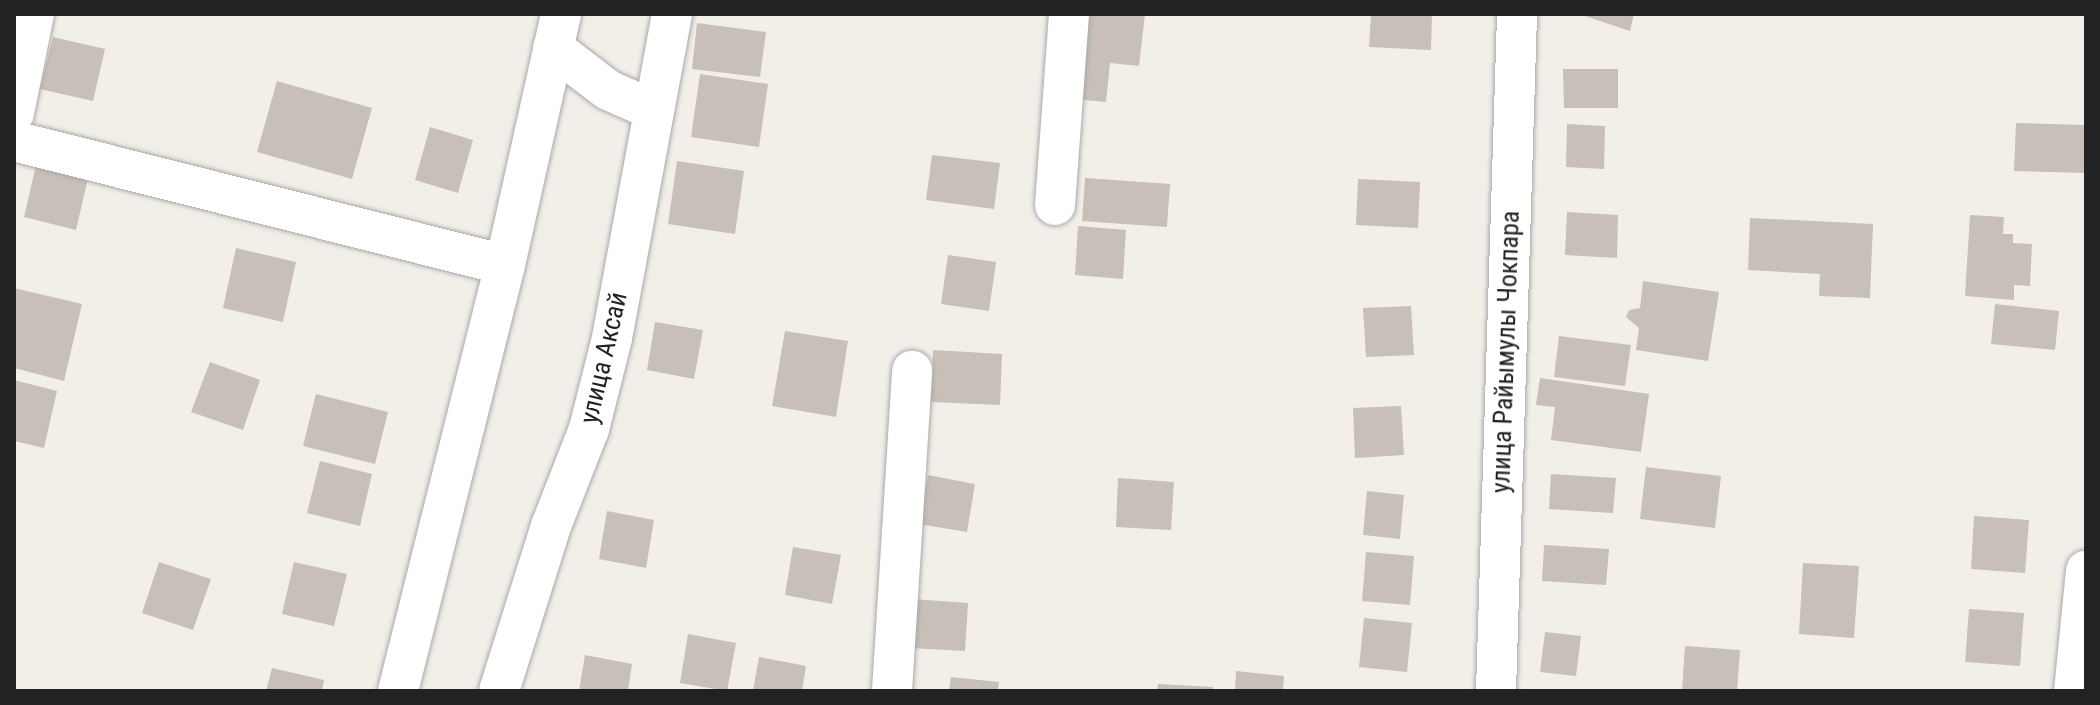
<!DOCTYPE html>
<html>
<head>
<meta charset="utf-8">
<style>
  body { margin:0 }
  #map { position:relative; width:2100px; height:705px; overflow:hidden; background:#f2efe9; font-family:"Roboto Condensed",sans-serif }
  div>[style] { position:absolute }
  .building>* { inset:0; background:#c7bfb8 }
  .roads { filter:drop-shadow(0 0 2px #a9a9a9) drop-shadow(0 0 2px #a9a9a9) }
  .minor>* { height:40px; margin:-20px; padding:0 20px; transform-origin:20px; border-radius:20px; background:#fff }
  span { translate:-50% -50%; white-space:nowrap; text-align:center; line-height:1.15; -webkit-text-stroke:7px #fff; paint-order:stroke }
  .street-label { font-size:26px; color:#222 }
  .frame { position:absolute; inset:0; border:16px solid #222; pointer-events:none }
</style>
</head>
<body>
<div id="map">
  <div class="building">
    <i style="clip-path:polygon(1083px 14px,1145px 14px,1139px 66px,1110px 63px,1106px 102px,1074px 99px)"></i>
    <i style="clip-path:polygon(1371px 14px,1432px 14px,1431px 50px,1369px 47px)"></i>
    <i style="clip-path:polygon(1579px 14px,1634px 14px,1630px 31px)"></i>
    <i style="clip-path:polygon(697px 23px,766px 32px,760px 77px,692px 69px)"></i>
    <i style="clip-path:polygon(53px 37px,105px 49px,93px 101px,40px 89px)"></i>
    <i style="clip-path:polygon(1563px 69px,1618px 69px,1618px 108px,1564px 108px)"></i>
    <i style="clip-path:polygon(700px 74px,768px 84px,759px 147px,691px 137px)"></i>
    <i style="clip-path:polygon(277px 81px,372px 108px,352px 179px,257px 152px)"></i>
    <i style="clip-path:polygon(2016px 123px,2086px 125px,2085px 173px,2014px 171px)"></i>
    <i style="clip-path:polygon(1567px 124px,1605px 126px,1604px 169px,1566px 167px)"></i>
    <i style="clip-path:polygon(430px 127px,473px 140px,458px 193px,415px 180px)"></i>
    <i style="clip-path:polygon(932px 155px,1000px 163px,994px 209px,926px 200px)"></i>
    <i style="clip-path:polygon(677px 161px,744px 171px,735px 234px,668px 224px)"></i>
    <i style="clip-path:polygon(36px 165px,88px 178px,76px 230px,24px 217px)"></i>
    <i style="clip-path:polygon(1085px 178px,1170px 184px,1167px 227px,1082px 221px)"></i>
    <i style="clip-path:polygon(1358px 179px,1420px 182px,1418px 228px,1356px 225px)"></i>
    <i style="clip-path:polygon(1567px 212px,1618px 215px,1617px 258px,1565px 255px)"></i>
    <i style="clip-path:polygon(1970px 215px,2004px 217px,2003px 234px,2013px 234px,2013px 243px,2032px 244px,2030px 286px,2014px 285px,2014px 300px,1965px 296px)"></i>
    <i style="clip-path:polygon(1750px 218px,1873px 224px,1870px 298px,1819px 296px,1820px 274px,1748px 270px)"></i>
    <i style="clip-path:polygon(1078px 226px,1126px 230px,1123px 279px,1075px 275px)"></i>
    <i style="clip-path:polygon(236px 248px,296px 262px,283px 322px,223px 308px)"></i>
    <i style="clip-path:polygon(948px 255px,996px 262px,989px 311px,941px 304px)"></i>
    <i style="clip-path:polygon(1643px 281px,1719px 292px,1708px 361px,1636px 350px,1639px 328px,1626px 317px,1629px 310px,1640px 308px)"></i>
    <i style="clip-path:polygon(14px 288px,82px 304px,64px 381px,14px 368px)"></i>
    <i style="clip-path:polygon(1995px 304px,2059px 311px,2055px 350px,1991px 344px)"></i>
    <i style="clip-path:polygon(1411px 306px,1414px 355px,1366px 357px,1363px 308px)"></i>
    <i style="clip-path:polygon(655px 322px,703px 330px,694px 379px,647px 370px)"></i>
    <i style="clip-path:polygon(785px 331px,848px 341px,836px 417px,772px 406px)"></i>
    <i style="clip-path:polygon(1559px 336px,1631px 345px,1625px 386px,1554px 377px)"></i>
    <i style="clip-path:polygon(933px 350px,1002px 354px,1000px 405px,931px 402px)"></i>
    <i style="clip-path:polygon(210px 362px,260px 380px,243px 430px,191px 412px)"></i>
    <i style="clip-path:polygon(1540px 378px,1649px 394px,1641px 452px,1551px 440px,1555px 407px,1536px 405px)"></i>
    <i style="clip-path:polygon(14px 380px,57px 391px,44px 448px,14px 441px)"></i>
    <i style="clip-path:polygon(316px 394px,388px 412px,375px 464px,303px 446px)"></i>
    <i style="clip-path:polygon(1401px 406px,1404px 455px,1355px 458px,1353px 408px)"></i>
    <i style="clip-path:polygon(320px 461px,372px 474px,360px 526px,307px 513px)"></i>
    <i style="clip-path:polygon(1646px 467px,1721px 476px,1715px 528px,1640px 519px)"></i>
    <i style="clip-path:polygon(1551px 474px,1616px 478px,1613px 513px,1549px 509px)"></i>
    <i style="clip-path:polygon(928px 475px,975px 484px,967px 532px,919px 524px)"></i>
    <i style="clip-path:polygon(1118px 478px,1174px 482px,1171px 530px,1116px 527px)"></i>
    <i style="clip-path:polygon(1367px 491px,1404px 495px,1400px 539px,1363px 535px)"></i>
    <i style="clip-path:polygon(607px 511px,654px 520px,646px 568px,599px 559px)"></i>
    <i style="clip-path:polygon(1974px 516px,2029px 520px,2025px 573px,1971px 569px)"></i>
    <i style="clip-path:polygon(1544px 545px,1609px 549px,1606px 585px,1542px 581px)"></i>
    <i style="clip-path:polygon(793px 547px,841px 555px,832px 604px,785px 595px)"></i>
    <i style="clip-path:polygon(1366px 552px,1414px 556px,1410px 605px,1362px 601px)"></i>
    <i style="clip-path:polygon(159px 562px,211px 579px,193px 630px,142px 613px)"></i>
    <i style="clip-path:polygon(294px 562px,347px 574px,334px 626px,282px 614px)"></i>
    <i style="clip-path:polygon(1803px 563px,1859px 566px,1854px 638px,1799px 634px)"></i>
    <i style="clip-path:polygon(913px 599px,968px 603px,965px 651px,910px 648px)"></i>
    <i style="clip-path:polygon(1969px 609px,2024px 613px,2020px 666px,1965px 662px)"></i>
    <i style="clip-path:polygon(1364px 618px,1412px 623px,1407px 672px,1359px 667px)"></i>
    <i style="clip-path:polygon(1545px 632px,1581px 636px,1576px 676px,1540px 672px)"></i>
    <i style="clip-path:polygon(688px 634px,736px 643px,727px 691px,680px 683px)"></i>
    <i style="clip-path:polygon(1685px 646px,1740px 650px,1737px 691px,1682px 691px)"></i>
    <i style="clip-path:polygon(585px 655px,632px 664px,628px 691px,579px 691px)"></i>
    <i style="clip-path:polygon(759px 657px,806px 666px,802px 691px,753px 691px)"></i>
    <i style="clip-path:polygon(272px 668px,324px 680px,322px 691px,266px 691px)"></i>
    <i style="clip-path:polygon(1236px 671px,1284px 676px,1283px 691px,1235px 691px)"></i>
    <i style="clip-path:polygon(951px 677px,999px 682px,998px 691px,949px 691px)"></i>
    <i style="clip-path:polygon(1158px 684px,1213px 687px,1213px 691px,1157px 691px)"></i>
  </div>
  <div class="roads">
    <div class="minor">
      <i style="left:553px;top:48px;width:69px;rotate:37.4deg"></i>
      <i style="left:608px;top:90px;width:47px;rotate:23.8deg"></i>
      <i style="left:14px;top:113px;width:101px;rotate:-78.6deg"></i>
      <i style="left:14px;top:141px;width:506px;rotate:14.17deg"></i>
      <i style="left:1055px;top:205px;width:192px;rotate:-85.8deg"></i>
      <i style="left:398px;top:691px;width:439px;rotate:-75.9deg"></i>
      <i style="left:505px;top:265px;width:257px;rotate:-77.4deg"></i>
      <i style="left:499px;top:691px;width:173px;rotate:-72.5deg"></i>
      <i style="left:551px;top:526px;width:104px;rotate:-68.6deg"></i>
      <i style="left:589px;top:429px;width:94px;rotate:-75.8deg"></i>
      <i style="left:612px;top:338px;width:330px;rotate:-79.5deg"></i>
      <i style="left:892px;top:691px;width:321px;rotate:-86.4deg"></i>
      <i style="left:1496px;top:691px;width:677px;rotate:-88.22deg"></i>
      <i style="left:2074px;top:691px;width:121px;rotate:-84.3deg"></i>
    </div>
  </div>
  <div class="street-label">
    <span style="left:1506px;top:352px;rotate:-88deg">улица Райымулы Чокпара</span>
    <span style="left:604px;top:358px;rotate:-77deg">улица Аксай</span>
  </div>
  <div class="frame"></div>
</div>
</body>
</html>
